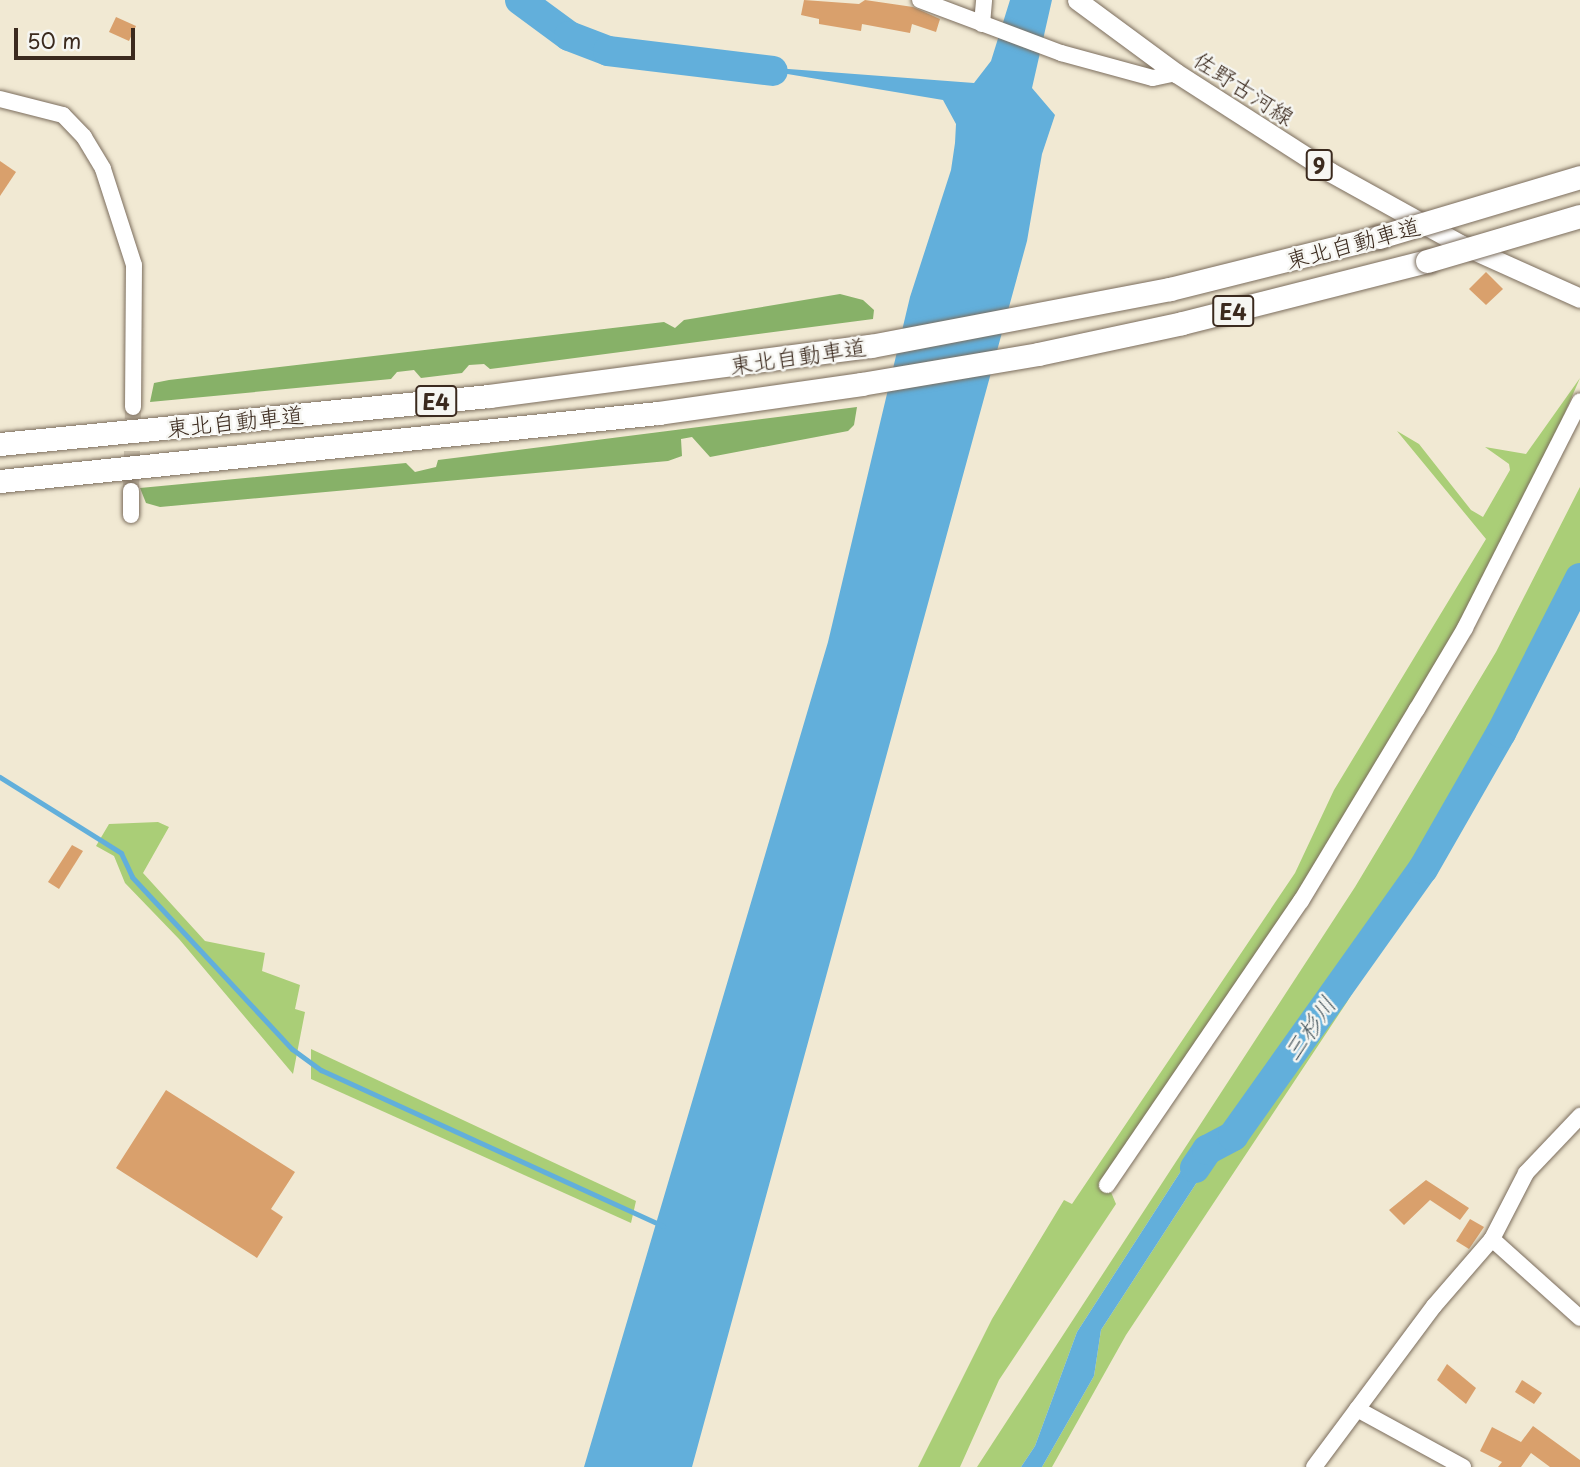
<!DOCTYPE html>
<html>
<head>
<meta charset="utf-8">
<style>
  body { margin:0 }
  #map { position:relative; width:1580px; height:1467px; overflow:hidden; background:#f1e9d3; font-family:"Playpen Sans","Klee One",sans-serif }
  div>[style] { position:absolute }
  .green>* { inset:0; background:#aace77 }
  .forest>* { inset:0; background:#87b168 }
  .water>* { inset:0; background:#62afdb }
  .stream>* { height:5px; margin:-2.5px; padding:0 2.5px; transform-origin:2.5px; border-radius:2.5px; background:#62afdb }
  .river>* { height:30px; margin:-15px; padding:0 15px; transform-origin:15px; border-radius:15px; background:#62afdb }
  .building>* { inset:0; background:#d9a06c }
  .minor-tunnel>* { height:16px; margin-top:-8px; transform-origin:0; background:repeating-linear-gradient(90deg,#cdc3af 0 16px,transparent 0 24px) }
  .roads { filter:drop-shadow(0 0 2px #7b6d5d) drop-shadow(0 0 2px #7b6d5d) }
  .minor>* { height:16px; margin:-8px; padding:0 8px; transform-origin:8px; border-radius:8px; background:#fff }
  .major>* { height:19px; margin:-9.5px; padding:0 9.5px; transform-origin:9.5px; border-radius:9.5px; background:#fff }
  .highway>* { height:23px; margin:-11.5px; padding:0 11.5px; transform-origin:11.5px; border-radius:11.5px; background:#fff }
  .bridges { filter:drop-shadow(0 0 2px #7b6d5d) drop-shadow(0 0 2px #7b6d5d) }
  .highway-bridge>* { height:23px; margin:-11.5px; padding:0 11.5px; transform-origin:11.5px; border-radius:11.5px; background:#fff }
  span { translate:-50% -50%; white-space:nowrap; text-align:center; line-height:1.15; -webkit-text-stroke:5px #f6f6f2; paint-order:stroke }
  .shield-label span { padding:2px 5px; background:#f6f6f2; border:2px solid; border-radius:5px; -webkit-text-stroke-width:0 }
  .shield-label { font-size:21px; color:#3b2a1e; font-weight:700 }
  .street-label { font-size:23px; color:#3b2a1e }
  .water-label { font-size:24px; color:#495960; font-style:italic }
  .scale { position:absolute; left:14px; top:28px; width:121px; height:32px; box-sizing:border-box; border:4px solid #3b2a1e; border-top:0; padding-left:9px; font-size:21px; line-height:24px; white-space:nowrap; color:#3b2a1e; -webkit-text-stroke:5px #f6f6f2; paint-order:stroke }
</style>
</head>
<body>
<div id="map">
  <div class="green">
    <i style="clip-path:polygon(1580px 378px,1533px 486px,1461px 626px,1301px 890px,1108px 1185px,1116px 1204px,999px 1380px,960px 1467px,918px 1467px,992px 1319px,1064px 1200px,1072px 1204px,1295px 873px,1334px 790px,1486px 539px,1397px 431px,1419px 444px,1471px 510px,1483px 517px,1510px 470px,1509px 464px,1485px 447px,1526px 454px)"></i>
    <i style="clip-path:polygon(1580px 487px,1580px 609px,1347px 1002px,1126px 1335px,1052px 1467px,1042px 1467px,1094px 1376px,1101px 1330px,1225px 1139px,1199px 1143px,1077px 1332px,1035px 1446px,1021px 1467px,977px 1467px,1355px 887px,1496px 652px)"></i>
    <i style="clip-path:polygon(158px 822px,169px 827px,143px 873px,205px 941px,265px 953px,262px 971px,300px 985px,295px 1009px,305px 1012px,293px 1074px,179px 939px,125px 883px,114px 856px,96px 846px,109px 824px)"></i>
    <i style="clip-path:polygon(311px 1049px,636px 1201px,631px 1223px,311px 1079px)"></i>
  </div>
  <div class="forest">
    <i style="clip-path:polygon(840px 294px,863px 300px,874px 310px,873px 319px,490px 369px,484px 364px,469px 365px,462px 373px,421px 378px,414px 370px,397px 372px,391px 379px,150px 402px,154px 383px,169px 380px,664px 322px,675px 328px,684px 320px)"></i>
    <i style="clip-path:polygon(857px 407px,854px 425px,848px 431px,710px 457px,692px 437px,681px 439px,682px 456px,668px 461px,160px 507px,146px 503px,140px 488px,406px 463px,415px 472px,436px 467px,438px 460px)"></i>
  </div>
  <div class="water">
    <i style="clip-path:polygon(1010px 0,1052px 0,1032px 88px,1055px 115px,1042px 154px,1027px 241px,692px 1467px,584px 1467px,828px 642px,910px 297px,951px 170px,955px 143px,956px 124px,943px 100px,734px 65px,974px 83px,991px 61px)"></i>
    <i style="clip-path:polygon(1226px 1129px,1225px 1139px,1101px 1330px,1094px 1376px,1042px 1467px,1021px 1467px,1035px 1446px,1077px 1332px,1199px 1143px)"></i>
  </div>
  <div class="stream">
    <i style="left:0;top:777px;width:143px;rotate:32.1deg"></i>
    <i style="left:121px;top:853px;width:26px;rotate:65deg"></i>
    <i style="left:132px;top:877px;width:235px;rotate:47.1deg"></i>
    <i style="left:292px;top:1049px;width:36px;rotate:36deg"></i>
    <i style="left:321px;top:1070px;width:376px;rotate:24.5deg"></i>
  </div>
  <div class="river">
    <i style="left:520px;top:0;width:61px;rotate:36.3deg"></i>
    <i style="left:569px;top:36px;width:42px;rotate:21deg"></i>
    <i style="left:608px;top:51px;width:166px;rotate:6.9deg"></i>
    <i style="left:1195px;top:1168px;width:22px;rotate:-56deg"></i>
    <i style="left:1207px;top:1150px;width:30px;rotate:-28deg"></i>
    <i style="left:1233px;top:1136px;width:328px;rotate:-54.6deg"></i>
    <i style="left:1423px;top:869px;width:157px;rotate:-60.2deg"></i>
    <i style="left:1501px;top:733px;width:174px;rotate:-63deg"></i>
  </div>
  <div class="building">
    <i style="clip-path:polygon(804px 0,859px 4px,865px 0,913px 7px,940px 19px,936px 32px,912px 24px,910px 33px,862px 24px,861px 31px,819px 24px,819px 19px,801px 15px)"></i>
    <i style="clip-path:polygon(116px 17px,136px 26px,129px 41px,109px 32px)"></i>
    <i style="clip-path:polygon(0 161px,16px 172px,0 196px)"></i>
    <i style="clip-path:polygon(1486px 272px,1503px 289px,1486px 305px,1469px 289px)"></i>
    <i style="clip-path:polygon(72px 845px,83px 851px,59px 889px,48px 882px)"></i>
    <i style="clip-path:polygon(166px 1090px,295px 1172px,271px 1209px,283px 1217px,257px 1258px,116px 1168px)"></i>
    <i style="clip-path:polygon(1426px 1180px,1469px 1208px,1460px 1220px,1430px 1200px,1404px 1225px,1389px 1210px)"></i>
    <i style="clip-path:polygon(1470px 1219px,1484px 1227px,1469px 1249px,1456px 1241px)"></i>
    <i style="clip-path:polygon(1447px 1364px,1476px 1388px,1466px 1404px,1437px 1380px)"></i>
    <i style="clip-path:polygon(1522px 1380px,1542px 1393px,1534px 1404px,1515px 1392px)"></i>
    <i style="clip-path:polygon(1533px 1426px,1580px 1460px,1580px 1467px,1550px 1467px,1531px 1453px,1521px 1467px,1498px 1467px,1502px 1462px,1480px 1451px,1492px 1427px,1521px 1442px)"></i>
  </div>
  <div class="minor-tunnel">
    <i style="left:131px;top:491px;width:84px;rotate:-88.6deg"></i>
  </div>
  <div class="roads">
    <div class="minor">
      <i style="left:920px;top:0;width:151px;rotate:20.6deg"></i>
      <i style="left:1061px;top:53px;width:95px;rotate:15.2deg"></i>
      <i style="left:1153px;top:78px;width:24px;rotate:-12deg"></i>
      <i style="left:982px;top:24px;width:24px;rotate:-85deg"></i>
      <i style="left:0;top:99px;width:65px;rotate:14.3deg"></i>
      <i style="left:63px;top:115px;width:30px;rotate:46deg"></i>
      <i style="left:84px;top:137px;width:37px;rotate:59deg"></i>
      <i style="left:103px;top:169px;width:101px;rotate:72.1deg"></i>
      <i style="left:134px;top:265px;width:142px;rotate:90.4deg"></i>
      <i style="left:131px;top:491px;width:24px;rotate:90deg"></i>
      <i style="left:1107px;top:1185px;width:344px;rotate:-55.7deg"></i>
      <i style="left:1301px;top:901px;width:224px;rotate:-58.9deg"></i>
      <i style="left:1417px;top:709px;width:94px;rotate:-59.3deg"></i>
      <i style="left:1465px;top:628px;width:254px;rotate:-63.1deg"></i>
      <i style="left:1492px;top:1239px;width:118px;rotate:41.9deg"></i>
      <i style="left:1357px;top:1409px;width:121px;rotate:28.7deg"></i>
      <i style="left:1314px;top:1467px;width:201px;rotate:-53.3deg"></i>
      <i style="left:1434px;top:1306px;width:89px;rotate:-49.1deg"></i>
      <i style="left:1492px;top:1239px;width:74px;rotate:-62.7deg"></i>
      <i style="left:1526px;top:1173px;width:79px;rotate:-46.5deg"></i>
    </div>
    <div class="major">
      <i style="left:1077px;top:0;width:123px;rotate:36.4deg"></i>
      <i style="left:1176px;top:73px;width:183px;rotate:32.7deg"></i>
      <i style="left:1330px;top:172px;width:149px;rotate:29deg"></i>
      <i style="left:1460px;top:244px;width:132px;rotate:24.2deg"></i>
    </div>
    <div class="highway">
      <i style="left:0;top:444px;width:491px;rotate:-5.6deg"></i>
      <i style="left:489px;top:396px;width:385px;rotate:-7.5deg"></i>
      <i style="left:871px;top:346px;width:304px;rotate:-10.8deg"></i>
      <i style="left:1170px;top:289px;width:215px;rotate:-14deg"></i>
      <i style="left:0;top:481px;width:662px;rotate:-5.9deg"></i>
      <i style="left:658px;top:413px;width:205px;rotate:-8.1deg"></i>
      <i style="left:861px;top:384px;width:180px;rotate:-9.6deg"></i>
      <i style="left:1038px;top:354px;width:147px;rotate:-12.1deg"></i>
      <i style="left:1182px;top:323px;width:253px;rotate:-14.2deg"></i>
    </div>
  </div>
  <div class="bridges">
    <div class="highway-bridge">
      <i style="left:1379px;top:237px;width:210px;rotate:-16.6deg"></i>
      <i style="left:1427px;top:261px;width:159px;rotate:-16.4deg"></i>
    </div>
  </div>
  <div class="shield-label">
    <span style="left:1319px;top:165px">9</span>
    <span style="left:1233px;top:311px">E4</span>
    <span style="left:436px;top:401px">E4</span>
  </div>
  <div class="street-label">
    <span style="left:1244px;top:88px;rotate:33deg">佐野古河線</span>
    <span style="left:1353px;top:243px;rotate:-15deg">東北自動車道</span>
    <span style="left:798px;top:356px;rotate:-8deg">東北自動車道</span>
    <span style="left:235px;top:421px;rotate:-6deg">東北自動車道</span>
  </div>
  <div class="water-label">
    <span style="left:1309px;top:1028px;rotate:-55deg">三杉川</span>
  </div>
  <div class="scale">50 m</div>
</div>
</body>
</html>
